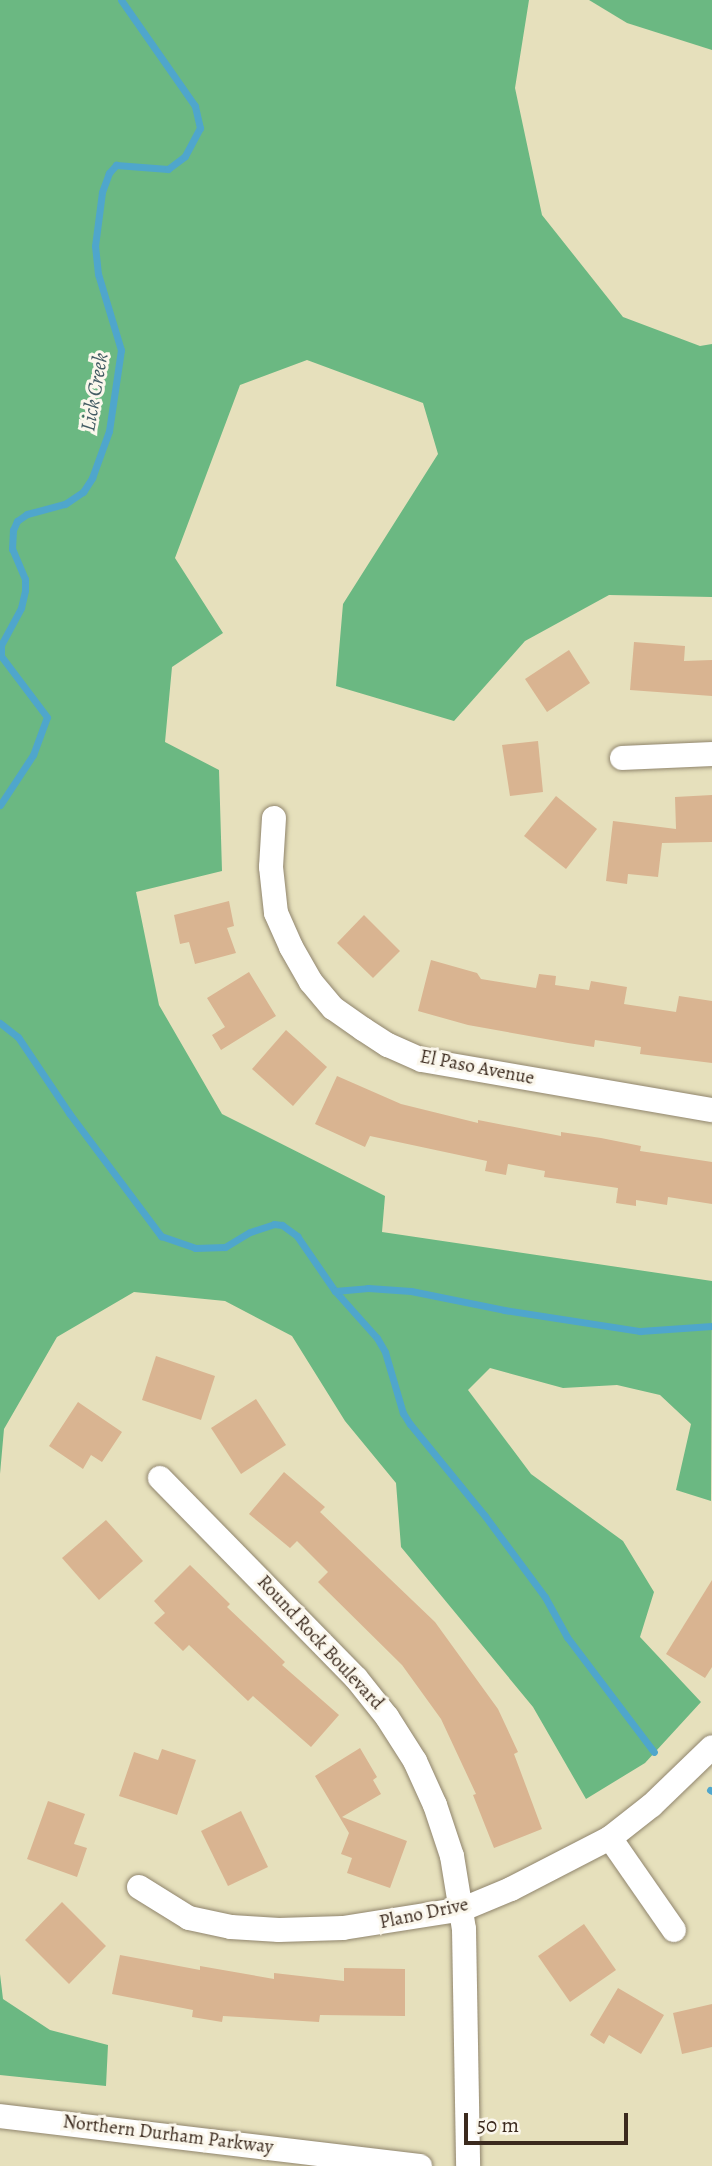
<!DOCTYPE html>
<html>
<head>
<meta charset="utf-8">
<style>
  body { margin:0 }
  #map { position:relative; width:712px; height:2166px; overflow:hidden; background:#e6e0bc; font-family:Alegreya,serif }
  div>[style] { position:absolute }
  .forest>* { inset:0; background:#6bb882 }
  .stream>* { height:7px; margin:-3.5px; padding:0 3.5px; transform-origin:3.5px; border-radius:3.5px; background:#4fa6cc }
  .building>* { inset:0; background:#d9b491 }
  .roads { filter:drop-shadow(0 0 2px #90856d) drop-shadow(0 0 2px #90856d) }
  .minor>* { height:24px; margin:-12px; padding:0 12px; transform-origin:12px; border-radius:12px; background:#fff }
  span { translate:-50% -50%; white-space:nowrap; text-align:center; line-height:1.15; -webkit-text-stroke:6px #fbf7ec; paint-order:stroke }
  .street-label { font-size:19px; color:#3b2a1e }
  .water-label { font-size:21px; color:#435c64; font-style:italic }
  .scale { position:absolute; left:464px; top:2113px; width:164px; height:32px; box-sizing:border-box; border:4px solid #3b2a1e; border-top:0; padding-left:9px; font-size:21px; line-height:24px; white-space:nowrap; color:#3b2a1e; -webkit-text-stroke:5px #fbf7ec; paint-order:stroke }
</style>
</head>
<body>
<div id="map">
  <div class="forest">
    <i style="clip-path:polygon(0 0,529px 0,515px 88px,542px 215px,623px 317px,700px 346px,712px 344px,712px 597px,609px 595px,525px 641px,454px 721px,336px 686px,343px 604px,438px 454px,423px 403px,307px 360px,240px 385px,175px 558px,223px 633px,172px 667px,165px 742px,219px 770px,222px 871px,136px 892px,159px 1005px,222px 1114px,385px 1196px,382px 1232px,712px 1281px,711px 1501px,676px 1490px,691px 1424px,660px 1395px,617px 1385px,563px 1388px,490px 1368px,468px 1390px,531px 1474px,623px 1541px,654px 1592px,640px 1637px,701px 1702px,645px 1763px,586px 1799px,533px 1707px,401px 1547px,396px 1483px,345px 1421px,292px 1336px,225px 1301px,134px 1292px,57px 1337px,4px 1429px,0 1474px)"></i>
    <i style="clip-path:polygon(589px 0,712px 0,712px 50px,627px 23px)"></i>
    <i style="clip-path:polygon(0 1974px,3px 1999px,50px 2030px,108px 2045px,106px 2086px,0 2075px)"></i>
  </div>
  <div class="stream">
    <i style="left:0;top:805px;width:60px;rotate:-56.6deg"></i>
    <i style="left:33px;top:755px;width:40px;rotate:-69.8deg"></i>
    <i style="left:47px;top:717px;width:76px;rotate:-127deg"></i>
    <i style="left:1px;top:656px;width:11px;rotate:-90deg"></i>
    <i style="left:1px;top:645px;width:42px;rotate:-61.6deg"></i>
    <i style="left:21px;top:608px;width:18px;rotate:-77deg"></i>
    <i style="left:25px;top:590px;width:11px;rotate:-90deg"></i>
    <i style="left:25px;top:579px;width:33px;rotate:-113deg"></i>
    <i style="left:12px;top:549px;width:19px;rotate:-87deg"></i>
    <i style="left:13px;top:530px;width:10px;rotate:-66deg"></i>
    <i style="left:17px;top:521px;width:12px;rotate:-35deg"></i>
    <i style="left:27px;top:514px;width:39px;rotate:-15deg"></i>
    <i style="left:65px;top:504px;width:22px;rotate:-34deg"></i>
    <i style="left:83px;top:492px;width:17px;rotate:-57deg"></i>
    <i style="left:92px;top:478px;width:50px;rotate:-70.1deg"></i>
    <i style="left:109px;top:431px;width:82px;rotate:-81.6deg"></i>
    <i style="left:121px;top:350px;width:79px;rotate:-106.8deg"></i>
    <i style="left:98px;top:274px;width:28px;rotate:-96deg"></i>
    <i style="left:95px;top:246px;width:54px;rotate:-82.6deg"></i>
    <i style="left:102px;top:192px;width:20px;rotate:-70deg"></i>
    <i style="left:109px;top:173px;width:11px;rotate:-49deg"></i>
    <i style="left:116px;top:165px;width:52px;rotate:4.4deg"></i>
    <i style="left:168px;top:169px;width:21px;rotate:-37deg"></i>
    <i style="left:185px;top:156px;width:32px;rotate:-62deg"></i>
    <i style="left:200px;top:128px;width:23px;rotate:-103deg"></i>
    <i style="left:195px;top:106px;width:129px;rotate:-124.9deg"></i>
    <i style="left:0;top:1023px;width:23px;rotate:38deg"></i>
    <i style="left:18px;top:1037px;width:92px;rotate:56.1deg"></i>
    <i style="left:69px;top:1113px;width:154px;rotate:53.2deg"></i>
    <i style="left:161px;top:1236px;width:36px;rotate:19deg"></i>
    <i style="left:195px;top:1248px;width:30px;rotate:-2deg"></i>
    <i style="left:225px;top:1247px;width:29px;rotate:-31deg"></i>
    <i style="left:250px;top:1232px;width:25px;rotate:-18deg"></i>
    <i style="left:274px;top:1224px;width:8px;rotate:7deg"></i>
    <i style="left:282px;top:1225px;width:19px;rotate:36deg"></i>
    <i style="left:297px;top:1236px;width:67px;rotate:55.4deg"></i>
    <i style="left:335px;top:1291px;width:63px;rotate:48.2deg"></i>
    <i style="left:377px;top:1338px;width:16px;rotate:60deg"></i>
    <i style="left:385px;top:1352px;width:64px;rotate:73.6deg"></i>
    <i style="left:403px;top:1413px;width:13px;rotate:58deg"></i>
    <i style="left:410px;top:1424px;width:119px;rotate:50.8deg"></i>
    <i style="left:485px;top:1516px;width:101px;rotate:53.5deg"></i>
    <i style="left:545px;top:1597px;width:46px;rotate:61.2deg"></i>
    <i style="left:567px;top:1637px;width:144px;rotate:52.9deg"></i>
    <i style="left:335px;top:1291px;width:33px;rotate:-5deg"></i>
    <i style="left:368px;top:1288px;width:43px;rotate:4deg"></i>
    <i style="left:411px;top:1291px;width:95px;rotate:11.5deg"></i>
    <i style="left:504px;top:1310px;width:138px;rotate:8.8deg"></i>
    <i style="left:640px;top:1331px;width:72px;rotate:-4deg"></i>
    <i style="left:710px;top:1790px;width:2px;rotate:27deg"></i>
  </div>
  <div class="building">
    <i style="clip-path:polygon(634px 642px,685px 646px,684px 661px,712px 660px,712px 696px,630px 690px)"></i>
    <i style="clip-path:polygon(569px 650px,590px 683px,547px 712px,525px 679px)"></i>
    <i style="clip-path:polygon(538px 741px,543px 792px,510px 796px,502px 745px)"></i>
    <i style="clip-path:polygon(712px 795px,712px 842px,662px 843px,658px 877px,628px 874px,627px 884px,606px 881px,613px 821px,676px 829px,675px 797px)"></i>
    <i style="clip-path:polygon(556px 796px,597px 829px,566px 869px,524px 836px)"></i>
    <i style="clip-path:polygon(229px 901px,234px 926px,227px 928px,236px 953px,195px 964px,189px 942px,180px 944px,174px 915px)"></i>
    <i style="clip-path:polygon(364px 915px,400px 951px,373px 978px,337px 943px)"></i>
    <i style="clip-path:polygon(431px 960px,477px 973px,481px 979px,536px 988px,539px 974px,556px 976px,555px 985px,589px 990px,591px 981px,627px 987px,624px 1004px,676px 1012px,679px 996px,712px 1001px,712px 1063px,640px 1054px,641px 1047px,595px 1040px,594px 1047px,568px 1043px,468px 1025px,418px 1011px)"></i>
    <i style="clip-path:polygon(249px 972px,276px 1016px,221px 1050px,212px 1035px,225px 1027px,207px 998px)"></i>
    <i style="clip-path:polygon(286px 1030px,327px 1067px,293px 1106px,252px 1069px)"></i>
    <i style="clip-path:polygon(337px 1076px,401px 1104px,478px 1123px,478px 1120px,561px 1136px,561px 1132px,601px 1138px,641px 1146px,640px 1151px,712px 1162px,712px 1204px,668px 1197px,667px 1205px,636px 1200px,636px 1206px,616px 1203px,618px 1188px,544px 1177px,545px 1171px,508px 1164px,506px 1175px,485px 1171px,487px 1161px,370px 1136px,365px 1147px,315px 1124px)"></i>
    <i style="clip-path:polygon(156px 1356px,215px 1376px,201px 1420px,142px 1400px)"></i>
    <i style="clip-path:polygon(256px 1399px,286px 1445px,241px 1474px,211px 1428px)"></i>
    <i style="clip-path:polygon(78px 1402px,122px 1432px,102px 1462px,91px 1455px,83px 1469px,49px 1446px)"></i>
    <i style="clip-path:polygon(284px 1472px,325px 1507px,320px 1512px,435px 1622px,498px 1709px,518px 1752px,514px 1754px,542px 1829px,494px 1848px,473px 1795px,476px 1794px,441px 1719px,402px 1665px,318px 1582px,328px 1572px,297px 1541px,290px 1548px,249px 1514px)"></i>
    <i style="clip-path:polygon(106px 1520px,143px 1561px,99px 1600px,62px 1558px)"></i>
    <i style="clip-path:polygon(190px 1565px,230px 1604px,227px 1607px,285px 1662px,282px 1665px,339px 1715px,311px 1747px,253px 1696px,248px 1701px,189px 1645px,183px 1651px,154px 1623px,165px 1613px,154px 1601px)"></i>
    <i style="clip-path:polygon(712px 1580px,712px 1667px,705px 1678px,666px 1654px)"></i>
    <i style="clip-path:polygon(360px 1748px,377px 1777px,373px 1780px,381px 1794px,342px 1817px,407px 1841px,390px 1888px,347px 1873px,352px 1858px,341px 1854px,349px 1833px,315px 1776px)"></i>
    <i style="clip-path:polygon(162px 1749px,196px 1760px,177px 1815px,119px 1796px,134px 1752px,158px 1760px)"></i>
    <i style="clip-path:polygon(48px 1801px,85px 1814px,74px 1844px,87px 1848px,77px 1877px,27px 1859px)"></i>
    <i style="clip-path:polygon(241px 1811px,268px 1867px,228px 1886px,201px 1831px)"></i>
    <i style="clip-path:polygon(62px 1902px,106px 1946px,69px 1984px,25px 1940px)"></i>
    <i style="clip-path:polygon(584px 1924px,616px 1970px,570px 2002px,538px 1956px)"></i>
    <i style="clip-path:polygon(120px 1955px,200px 1970px,200px 1966px,274px 1979px,274px 1973px,344px 1981px,344px 1968px,405px 1969px,405px 2016px,320px 2015px,319px 2022px,223px 2016px,222px 2022px,192px 2017px,193px 2010px,112px 1994px)"></i>
    <i style="clip-path:polygon(618px 1988px,664px 2015px,641px 2054px,609px 2035px,604px 2044px,590px 2035px)"></i>
    <i style="clip-path:polygon(712px 2004px,712px 2047px,682px 2054px,673px 2013px)"></i>
  </div>
  <div class="roads">
    <div class="minor">
      <i style="left:622px;top:758px;width:90px;rotate:-2.5deg"></i>
      <i style="left:274px;top:818px;width:49px;rotate:93.5deg"></i>
      <i style="left:271px;top:867px;width:46px;rotate:83.8deg"></i>
      <i style="left:276px;top:913px;width:37px;rotate:66deg"></i>
      <i style="left:291px;top:947px;width:40px;rotate:60.3deg"></i>
      <i style="left:311px;top:982px;width:34px;rotate:50deg"></i>
      <i style="left:333px;top:1008px;width:37px;rotate:35deg"></i>
      <i style="left:363px;top:1029px;width:30px;rotate:33deg"></i>
      <i style="left:388px;top:1045px;width:37px;rotate:24deg"></i>
      <i style="left:422px;top:1060px;width:294px;rotate:9.8deg"></i>
      <i style="left:160px;top:1478px;width:280px;rotate:45.6deg"></i>
      <i style="left:356px;top:1678px;width:50px;rotate:51.5deg"></i>
      <i style="left:387px;top:1717px;width:52px;rotate:57.5deg"></i>
      <i style="left:415px;top:1761px;width:48px;rotate:65.6deg"></i>
      <i style="left:435px;top:1805px;width:54px;rotate:71.6deg"></i>
      <i style="left:452px;top:1856px;width:74px;rotate:80.7deg"></i>
      <i style="left:464px;top:1929px;width:237px;rotate:89deg"></i>
      <i style="left:610px;top:1838px;width:112px;rotate:55.2deg"></i>
      <i style="left:139px;top:1887px;width:59px;rotate:31.8deg"></i>
      <i style="left:189px;top:1918px;width:43px;rotate:12.1deg"></i>
      <i style="left:231px;top:1927px;width:48px;rotate:3.6deg"></i>
      <i style="left:279px;top:1930px;width:64px;rotate:-1.8deg"></i>
      <i style="left:343px;top:1928px;width:121px;rotate:-9deg"></i>
      <i style="left:463px;top:1909px;width:52px;rotate:-22.6deg"></i>
      <i style="left:511px;top:1889px;width:111px;rotate:-27.3deg"></i>
      <i style="left:610px;top:1838px;width:53px;rotate:-38.2deg"></i>
      <i style="left:652px;top:1805px;width:83px;rotate:-44deg"></i>
      <i style="left:0;top:2116px;width:423px;rotate:6.8deg"></i>
    </div>
  </div>
  <div class="street-label">
    <span style="left:477px;top:1068px;rotate:11deg">El Paso Avenue</span>
    <span style="left:320px;top:1643px;rotate:47deg">Round Rock Boulevard</span>
    <span style="left:424px;top:1914px;rotate:-12deg">Plano Drive</span>
    <span style="left:168px;top:2135px;rotate:7deg">Northern Durham Parkway</span>
  </div>
  <div class="water-label">
    <span style="left:94px;top:392px;rotate:-80deg">Lick Creek</span>
  </div>
  <div class="scale">50 m</div>
</div>
</body>
</html>
